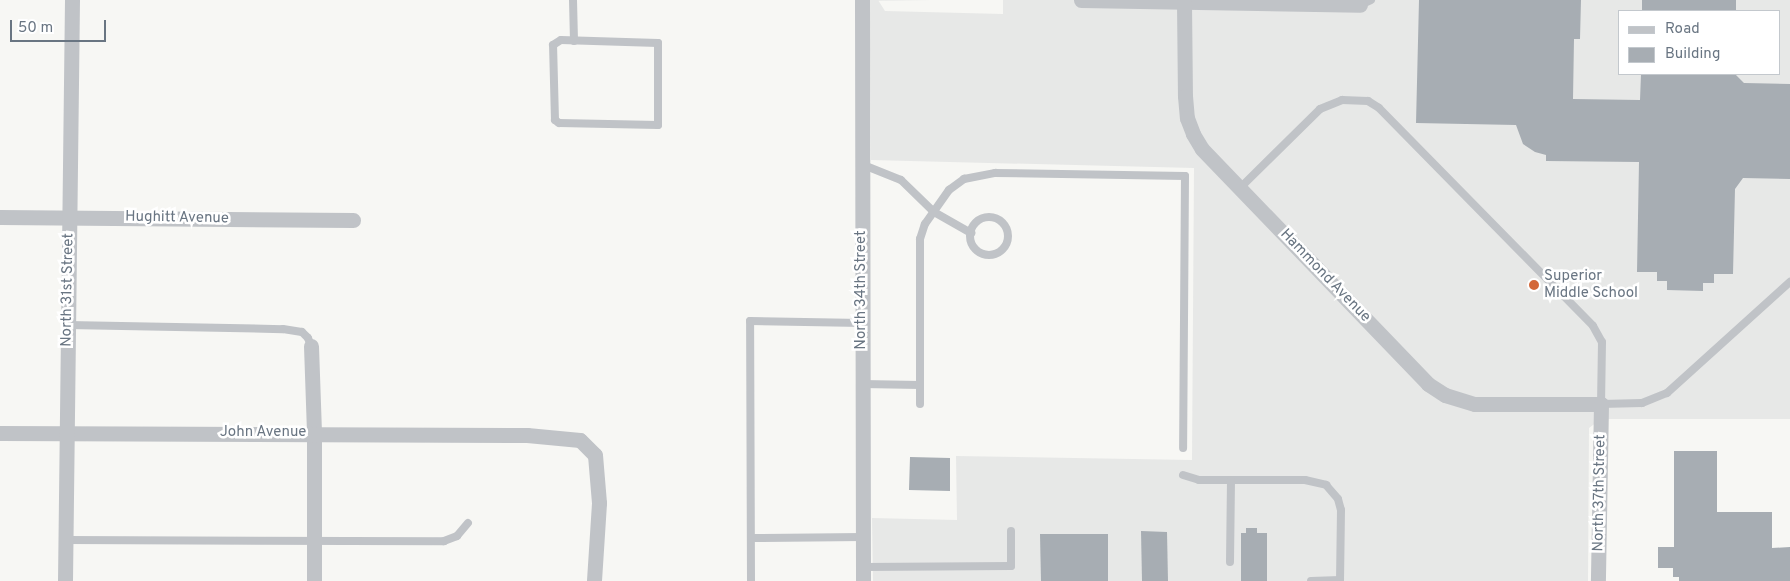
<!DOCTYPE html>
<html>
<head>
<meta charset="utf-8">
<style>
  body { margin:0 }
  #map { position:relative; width:1790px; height:581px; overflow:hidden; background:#f7f7f4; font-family:Overpass,sans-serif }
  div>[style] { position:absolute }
  .built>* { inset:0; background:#e7e8e7 }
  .building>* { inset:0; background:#a7adb3 }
  .service>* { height:8px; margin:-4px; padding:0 4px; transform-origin:4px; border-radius:4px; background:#c0c3c7 }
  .service>.ring { margin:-4px; padding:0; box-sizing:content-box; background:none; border:8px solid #c0c3c7; border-radius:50% }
  .minor>* { height:15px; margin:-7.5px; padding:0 7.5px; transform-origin:7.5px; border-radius:7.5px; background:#c0c3c7 }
  .dots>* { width:14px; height:14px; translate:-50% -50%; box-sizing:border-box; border:2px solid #fff; border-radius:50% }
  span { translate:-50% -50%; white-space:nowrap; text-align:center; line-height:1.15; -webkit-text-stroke:5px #fff; paint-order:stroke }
  .street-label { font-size:15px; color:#697582 }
  .poi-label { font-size:15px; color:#697582 }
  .left { translate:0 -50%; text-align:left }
  .legend { position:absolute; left:1618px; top:10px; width:162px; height:65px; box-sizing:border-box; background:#fff; border:1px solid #c3c8cd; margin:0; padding:6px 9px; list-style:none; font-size:15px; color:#697582 }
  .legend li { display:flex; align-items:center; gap:10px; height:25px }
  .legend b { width:25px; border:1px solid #c3c8cd }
  .scale { position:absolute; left:10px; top:20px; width:96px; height:22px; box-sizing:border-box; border:2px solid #697582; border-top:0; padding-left:6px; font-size:15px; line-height:18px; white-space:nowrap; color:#697582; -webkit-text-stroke:4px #fff; paint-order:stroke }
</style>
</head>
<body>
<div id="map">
  <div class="built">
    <i style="clip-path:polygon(evenodd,862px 0,878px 0,885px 11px,1003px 14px,1003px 0,1790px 0,1790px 419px,1601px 419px,1589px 428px,1588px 581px,873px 581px,872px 518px,957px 520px,956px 456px,1192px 460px,1194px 168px,871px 160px,870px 54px,862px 0,1619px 11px,1779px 11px,1779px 74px,1619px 74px,1619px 11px)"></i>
  </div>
  <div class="building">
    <i style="clip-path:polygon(1419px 0,1581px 0,1580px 39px,1574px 39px,1573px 99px,1640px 100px,1641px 74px,1735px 74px,1744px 83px,1790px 84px,1790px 179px,1743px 178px,1735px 189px,1733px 274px,1714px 274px,1714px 283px,1703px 283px,1703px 291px,1667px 290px,1667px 281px,1657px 281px,1657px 272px,1637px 272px,1639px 162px,1546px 161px,1546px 155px,1535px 152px,1523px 144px,1516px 125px,1416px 123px)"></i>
    <i style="clip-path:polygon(1642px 0,1736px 0,1736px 11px,1642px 11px)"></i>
    <i style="clip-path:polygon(1674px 451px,1717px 451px,1717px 512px,1772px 512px,1772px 548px,1790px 547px,1790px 581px,1679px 581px,1679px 577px,1673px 577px,1673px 568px,1658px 568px,1658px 547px,1674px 547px)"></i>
    <i style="clip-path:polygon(910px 457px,950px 458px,950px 491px,909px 490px)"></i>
    <i style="clip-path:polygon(1246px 528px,1257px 528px,1257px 533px,1267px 533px,1267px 581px,1241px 581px,1241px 533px,1246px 533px)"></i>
    <i style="clip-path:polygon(1141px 531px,1167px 532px,1168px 581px,1142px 581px)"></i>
    <i style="clip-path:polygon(1040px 534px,1108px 534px,1108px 581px,1041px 581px)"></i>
  </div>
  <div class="service">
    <i style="left:573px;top:0;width:41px;rotate:88.6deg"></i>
    <i style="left:1360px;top:5px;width:12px;rotate:-24deg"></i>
    <i style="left:561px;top:40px;width:97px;rotate:1.8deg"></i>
    <i style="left:658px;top:43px;width:82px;rotate:90deg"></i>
    <i style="left:658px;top:125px;width:99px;rotate:-178.8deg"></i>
    <i style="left:559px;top:123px;width:5px;rotate:-143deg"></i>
    <i style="left:555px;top:120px;width:75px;rotate:-91.5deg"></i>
    <i style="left:553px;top:45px;width:9px;rotate:-32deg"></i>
    <i style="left:861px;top:164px;width:43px;rotate:21.8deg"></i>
    <i style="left:901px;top:180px;width:46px;rotate:44.1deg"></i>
    <i style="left:934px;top:212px;width:43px;rotate:29.6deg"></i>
    <i style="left:1240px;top:188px;width:112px;rotate:-44.6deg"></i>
    <i style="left:1320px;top:109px;width:24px;rotate:-22deg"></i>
    <i style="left:1342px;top:100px;width:26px;rotate:2deg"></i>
    <i style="left:1368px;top:101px;width:13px;rotate:32deg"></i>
    <i style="left:1379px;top:108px;width:305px;rotate:45.5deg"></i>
    <i style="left:1593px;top:326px;width:18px;rotate:61deg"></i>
    <i style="left:1602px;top:342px;width:62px;rotate:90.9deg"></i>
    <i style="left:1601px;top:404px;width:41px;rotate:-1.4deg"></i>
    <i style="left:1642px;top:403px;width:27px;rotate:-22deg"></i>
    <i style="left:1667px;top:393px;width:166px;rotate:-42.1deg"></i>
    <i class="ring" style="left:970px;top:217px;width:30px;height:30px"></i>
    <i style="left:68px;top:325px;width:215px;rotate:1.1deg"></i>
    <i style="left:283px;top:329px;width:19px;rotate:9deg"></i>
    <i style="left:302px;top:332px;width:8px;rotate:45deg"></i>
    <i style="left:308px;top:338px;width:9px;rotate:69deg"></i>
    <i style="left:862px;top:384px;width:58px;rotate:1deg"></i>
    <i style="left:920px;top:404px;width:165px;rotate:-90deg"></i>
    <i style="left:920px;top:239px;width:16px;rotate:-72deg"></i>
    <i style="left:925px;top:224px;width:42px;rotate:-54.8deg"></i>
    <i style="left:949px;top:190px;width:19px;rotate:-36deg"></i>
    <i style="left:964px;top:179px;width:32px;rotate:-11deg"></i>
    <i style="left:995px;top:173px;width:190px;rotate:0.9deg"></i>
    <i style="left:1185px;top:176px;width:272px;rotate:90.4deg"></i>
    <i style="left:1183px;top:475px;width:17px;rotate:17deg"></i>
    <i style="left:1199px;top:480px;width:106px"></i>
    <i style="left:1305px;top:480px;width:22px;rotate:13deg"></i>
    <i style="left:1326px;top:485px;width:18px;rotate:49deg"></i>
    <i style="left:1338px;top:499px;width:11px;rotate:75deg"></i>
    <i style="left:1341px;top:510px;width:71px;rotate:90.8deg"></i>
    <i style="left:751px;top:538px;width:112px;rotate:-0.5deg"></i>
    <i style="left:66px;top:540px;width:378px;rotate:0.2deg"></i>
    <i style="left:444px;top:541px;width:14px;rotate:-21deg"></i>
    <i style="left:457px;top:536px;width:17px;rotate:-50deg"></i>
    <i style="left:1230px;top:562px;width:82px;rotate:-89.3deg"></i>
    <i style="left:863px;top:567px;width:148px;rotate:-0.4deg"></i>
    <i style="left:1011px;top:566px;width:35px;rotate:-90deg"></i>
    <i style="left:751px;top:581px;width:260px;rotate:-90.2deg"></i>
    <i style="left:750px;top:321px;width:112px;rotate:1deg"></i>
    <i style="left:1311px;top:581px;width:29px;rotate:-2deg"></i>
  </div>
  <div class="minor">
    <i style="left:862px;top:0;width:581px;rotate:89.9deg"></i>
    <i style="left:1081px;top:0;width:279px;rotate:1deg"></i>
    <i style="left:1184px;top:3px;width:93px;rotate:89.4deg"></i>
    <i style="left:1185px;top:96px;width:22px;rotate:85deg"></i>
    <i style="left:1187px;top:118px;width:17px;rotate:69deg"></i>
    <i style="left:1193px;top:134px;width:17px;rotate:59deg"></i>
    <i style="left:1202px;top:149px;width:326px;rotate:46.1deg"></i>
    <i style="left:1428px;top:384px;width:20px;rotate:33deg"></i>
    <i style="left:1445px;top:395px;width:31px;rotate:17deg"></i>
    <i style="left:1475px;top:404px;width:126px"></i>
    <i style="left:1601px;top:404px;width:177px;rotate:91deg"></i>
    <i style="left:0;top:217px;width:353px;rotate:0.5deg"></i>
    <i style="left:311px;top:346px;width:87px;rotate:88deg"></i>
    <i style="left:314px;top:433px;width:148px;rotate:90deg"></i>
    <i style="left:0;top:433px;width:527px;rotate:0.22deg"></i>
    <i style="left:527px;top:435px;width:53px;rotate:5.4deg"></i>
    <i style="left:580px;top:440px;width:21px;rotate:45deg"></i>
    <i style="left:595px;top:455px;width:48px;rotate:85.2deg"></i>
    <i style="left:599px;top:503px;width:78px;rotate:93.7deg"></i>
    <i style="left:65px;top:581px;width:581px;rotate:-89.31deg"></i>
  </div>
  <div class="dots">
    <i style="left:1534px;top:285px;background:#d36738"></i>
  </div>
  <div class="street-label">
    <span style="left:177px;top:218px;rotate:1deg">Hughitt Avenue</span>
    <span style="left:1325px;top:276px;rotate:46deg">Hammond Avenue</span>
    <span style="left:68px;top:290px;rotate:-89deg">North 31st Street</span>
    <span style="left:862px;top:290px;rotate:-90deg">North 34th Street</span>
    <span style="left:263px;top:433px">John Avenue</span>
    <span style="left:1600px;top:493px;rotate:-89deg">North 37th Street</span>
  </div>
  <div class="poi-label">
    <span class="left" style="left:1544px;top:285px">Superior<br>Middle School</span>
  </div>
  <ul class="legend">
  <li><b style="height:6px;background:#c0c3c7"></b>Road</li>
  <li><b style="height:14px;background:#a7adb3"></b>Building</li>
  </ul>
  <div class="scale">50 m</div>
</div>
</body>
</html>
